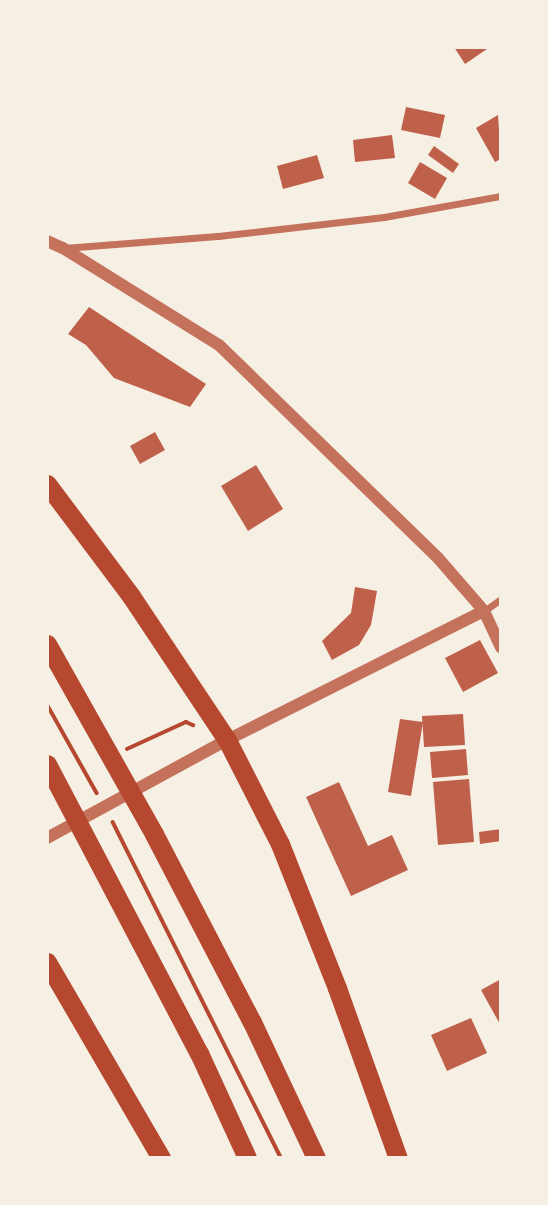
<!DOCTYPE html>
<html>
<head>
<meta charset="utf-8">
<style>
  body { margin:0 }
  #map { position:relative; width:548px; height:1205px; overflow:hidden; background:#f6efe4; font-family:Cabin,sans-serif }
  div>[style] { position:absolute }
  .building>* { inset:0; background:#bf614a }
  .path>* { height:3.5px; margin:-1.75px; padding:0 1.75px; transform-origin:1.75px; border-radius:1.75px; background:#b5482f }
  .minor>* { height:7px; margin:-3.5px; padding:0 3.5px; transform-origin:3.5px; border-radius:3.5px; background:#c5725c }
  .tertiary>* { height:12px; margin:-6px; padding:0 6px; transform-origin:6px; border-radius:6px; background:#c5725c }
  .trunk>* { height:19px; margin:-9.5px; padding:0 9.5px; transform-origin:9.5px; border-radius:9.5px; background:#b5482f }
  span { translate:-50% -50%; white-space:nowrap; text-align:center; line-height:1.15; -webkit-text-stroke:5px #f6efe4; paint-order:stroke }
  .frame { position:absolute; inset:0; border:49px solid #f6efe4; pointer-events:none }
</style>
</head>
<body>
<div id="map">
  <div class="building">
    <i style="clip-path:polygon(454px 47px,490px 47px,465px 64px)"></i>
    <i style="clip-path:polygon(406px 107px,445px 115px,440px 138px,401px 130px)"></i>
    <i style="clip-path:polygon(498px 115px,501px 159px,495px 162px,476px 128px)"></i>
    <i style="clip-path:polygon(392px 135px,395px 158px,355px 162px,353px 140px)"></i>
    <i style="clip-path:polygon(434px 146px,459px 164px,453px 173px,428px 155px)"></i>
    <i style="clip-path:polygon(317px 155px,324px 178px,283px 189px,277px 166px)"></i>
    <i style="clip-path:polygon(420px 162px,447px 178px,435px 199px,408px 183px)"></i>
    <i style="clip-path:polygon(89px 307px,206px 384px,190px 407px,114px 378px,86px 345px,68px 334px)"></i>
    <i style="clip-path:polygon(155px 432px,165px 450px,140px 464px,130px 446px)"></i>
    <i style="clip-path:polygon(256px 465px,283px 509px,248px 531px,221px 486px)"></i>
    <i style="clip-path:polygon(355px 587px,377px 591px,371px 625px,359px 645px,332px 660px,322px 641px,351px 613px)"></i>
    <i style="clip-path:polygon(480px 640px,498px 673px,463px 692px,445px 658px)"></i>
    <i style="clip-path:polygon(463px 714px,465px 745px,424px 747px,422px 716px)"></i>
    <i style="clip-path:polygon(400px 719px,423px 722px,411px 796px,388px 792px)"></i>
    <i style="clip-path:polygon(466px 749px,468px 775px,432px 778px,430px 752px)"></i>
    <i style="clip-path:polygon(469px 779px,474px 842px,438px 845px,433px 782px)"></i>
    <i style="clip-path:polygon(339px 782px,368px 846px,392px 835px,408px 870px,351px 896px,306px 797px)"></i>
    <i style="clip-path:polygon(501px 829px,501px 841px,480px 844px,479px 832px)"></i>
    <i style="clip-path:polygon(501px 979px,501px 1026px,481px 990px)"></i>
    <i style="clip-path:polygon(471px 1018px,487px 1053px,447px 1071px,431px 1035px)"></i>
  </div>
  <div class="path">
    <i style="left:47px;top:704px;width:102px;rotate:60.7deg"></i>
    <i style="left:127px;top:749px;width:65px;rotate:-24.6deg"></i>
    <i style="left:186px;top:722px;width:8px;rotate:23deg"></i>
    <i style="left:113px;top:822px;width:376px;rotate:63.4deg"></i>
  </div>
  <div class="minor">
    <i style="left:64px;top:248px;width:154px;rotate:-4.5deg"></i>
    <i style="left:218px;top:236px;width:167px;rotate:-6.5deg"></i>
    <i style="left:384px;top:217px;width:119px;rotate:-10.2deg"></i>
    <i style="left:484px;top:611px;width:21px;rotate:-35deg"></i>
  </div>
  <div class="tertiary">
    <i style="left:47px;top:241px;width:17px;rotate:24deg"></i>
    <i style="left:63px;top:248px;width:184px;rotate:31.9deg"></i>
    <i style="left:219px;top:345px;width:305px;rotate:44.2deg"></i>
    <i style="left:438px;top:558px;width:70px;rotate:49deg"></i>
    <i style="left:484px;top:611px;width:40px;rotate:65deg"></i>
    <i style="left:47px;top:838px;width:205px;rotate:-28.6deg"></i>
    <i style="left:227px;top:740px;width:288px;rotate:-26.7deg"></i>
  </div>
  <div class="trunk">
    <i style="left:47px;top:484px;width:140px;rotate:53.1deg"></i>
    <i style="left:131px;top:596px;width:173px;rotate:56.3deg"></i>
    <i style="left:227px;top:740px;width:117px;rotate:63deg"></i>
    <i style="left:280px;top:844px;width:155px;rotate:68.4deg"></i>
    <i style="left:337px;top:988px;width:181px;rotate:70.3deg"></i>
    <i style="left:47px;top:644px;width:218px;rotate:60.6deg"></i>
    <i style="left:154px;top:834px;width:212px;rotate:62.5deg"></i>
    <i style="left:252px;top:1022px;width:150px;rotate:64.8deg"></i>
    <i style="left:47px;top:764px;width:327px;rotate:62.3deg"></i>
    <i style="left:199px;top:1053px;width:115px;rotate:65.4deg"></i>
    <i style="left:47px;top:962px;width:227px;rotate:59.8deg"></i>
  </div>
  <div class="frame"></div>
</div>
</body>
</html>
